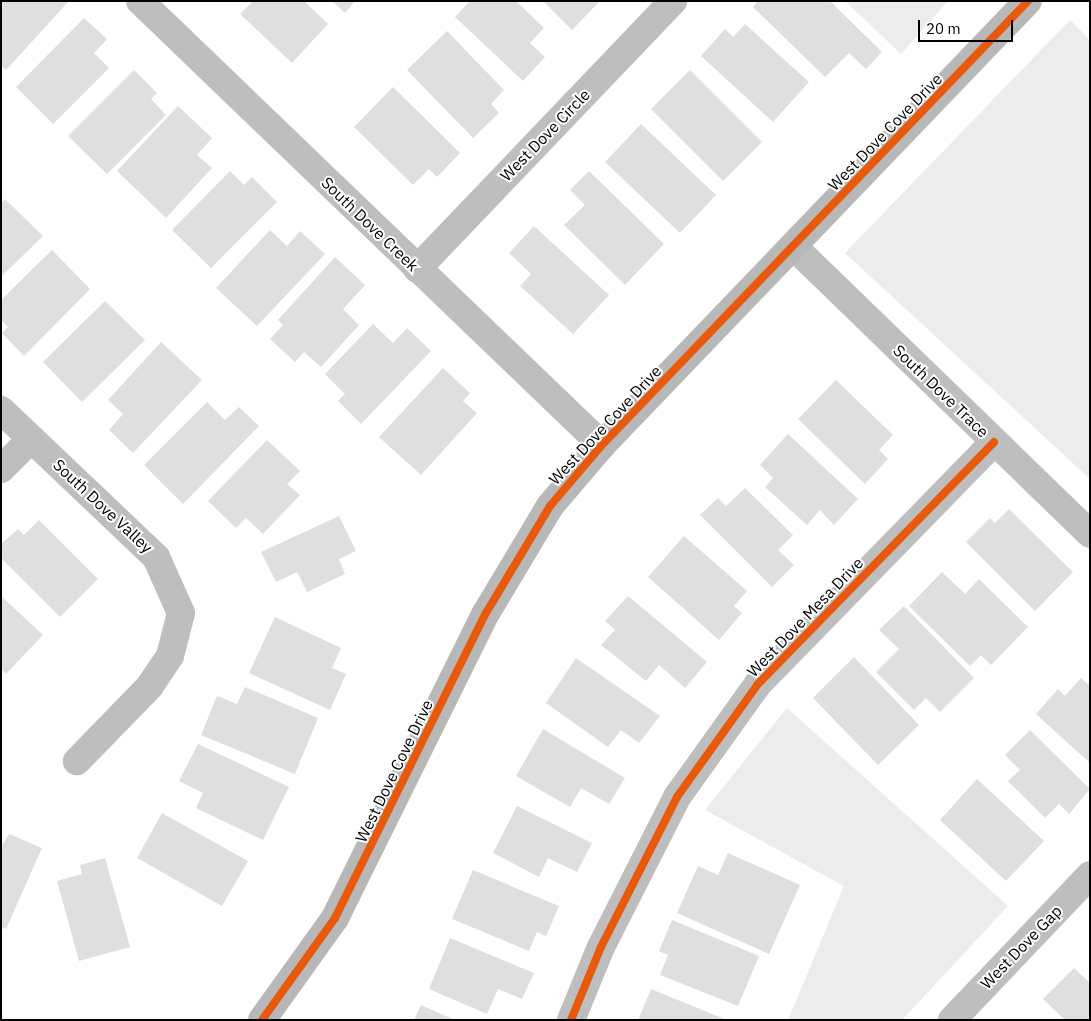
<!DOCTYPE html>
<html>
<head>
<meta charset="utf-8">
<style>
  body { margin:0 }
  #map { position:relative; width:1091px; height:1021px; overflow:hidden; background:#fff; font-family:"IBM Plex Sans",sans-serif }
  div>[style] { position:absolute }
  .green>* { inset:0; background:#ececec }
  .building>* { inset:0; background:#dfdfdf }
  .street>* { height:28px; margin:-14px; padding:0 14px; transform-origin:14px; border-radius:14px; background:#bebebe }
  .secondary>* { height:28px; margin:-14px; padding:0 14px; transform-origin:14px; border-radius:14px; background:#b8b8b8 }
  .cycleway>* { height:8px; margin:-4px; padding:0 4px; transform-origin:4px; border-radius:4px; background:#e8590c }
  span { translate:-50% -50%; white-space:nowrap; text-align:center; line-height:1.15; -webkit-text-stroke:4px #fff; paint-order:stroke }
  .street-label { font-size:16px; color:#000 }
  .frame { position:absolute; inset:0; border:2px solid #000; pointer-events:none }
  .scale { position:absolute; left:918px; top:20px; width:95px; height:22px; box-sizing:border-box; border:2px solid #000; border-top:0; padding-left:6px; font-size:15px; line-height:18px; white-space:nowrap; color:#000; -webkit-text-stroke:4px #fff; paint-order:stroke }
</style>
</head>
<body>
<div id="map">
  <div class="green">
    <i style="clip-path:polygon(845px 1px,948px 1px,901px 54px)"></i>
    <i style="clip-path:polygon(1070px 20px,1090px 40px,1090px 479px,845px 253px)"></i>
    <i style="clip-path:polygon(787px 708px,1008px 906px,902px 1020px,788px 1020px,844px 886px,705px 810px)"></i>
  </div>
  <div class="building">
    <i style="clip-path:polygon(1px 1px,69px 1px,6px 70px,1px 66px)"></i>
    <i style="clip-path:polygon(253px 1px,304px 1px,328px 24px,292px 63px,240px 14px)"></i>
    <i style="clip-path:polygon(332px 1px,355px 1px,345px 13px)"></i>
    <i style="clip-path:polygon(470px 1px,516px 1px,544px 28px,530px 43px,545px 57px,523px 81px,455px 17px)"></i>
    <i style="clip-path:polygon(543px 1px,600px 1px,572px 30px)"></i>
    <i style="clip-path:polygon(758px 1px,830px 1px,882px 52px,866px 69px,849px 53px,825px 77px,753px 7px)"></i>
    <i style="clip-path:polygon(84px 18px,107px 39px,94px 53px,109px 68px,53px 124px,16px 87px)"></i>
    <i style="clip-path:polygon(745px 24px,809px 82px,773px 122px,701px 56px,725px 29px,733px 37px)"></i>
    <i style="clip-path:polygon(447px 31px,504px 90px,491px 104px,499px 113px,473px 138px,407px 70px)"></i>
    <i style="clip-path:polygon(134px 70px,157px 93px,151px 99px,166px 115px,107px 174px,68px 136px)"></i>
    <i style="clip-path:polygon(690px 70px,762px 142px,723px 181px,651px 109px)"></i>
    <i style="clip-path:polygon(393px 87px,460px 153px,437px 177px,429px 169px,413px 185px,354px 127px)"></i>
    <i style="clip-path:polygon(178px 106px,212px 138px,197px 155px,212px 168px,166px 218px,117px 171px)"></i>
    <i style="clip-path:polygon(641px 124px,716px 195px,680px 233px,605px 162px)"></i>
    <i style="clip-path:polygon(230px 171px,244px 185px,252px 177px,277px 202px,211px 268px,172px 230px)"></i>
    <i style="clip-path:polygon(589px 171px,664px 244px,625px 285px,564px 225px,585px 205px,570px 190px)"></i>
    <i style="clip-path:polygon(5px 199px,43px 236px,1px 277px,1px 203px)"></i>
    <i style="clip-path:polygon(534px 226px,609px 295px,573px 334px,520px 286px,531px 274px,509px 253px)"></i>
    <i style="clip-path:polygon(270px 230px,287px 246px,300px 231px,325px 254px,257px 326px,216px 288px)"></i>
    <i style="clip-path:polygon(52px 250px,90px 289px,24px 356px,2px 333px,8px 327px,1px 320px,1px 300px)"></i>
    <i style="clip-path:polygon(335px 257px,365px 285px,343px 309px,359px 325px,321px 367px,304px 352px,295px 362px,270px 339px,283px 325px,278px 320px)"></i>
    <i style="clip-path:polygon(105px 301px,145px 340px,82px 402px,43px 362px)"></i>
    <i style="clip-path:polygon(373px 324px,393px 343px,407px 328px,431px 351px,361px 424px,338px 401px,345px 394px,325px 374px)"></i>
    <i style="clip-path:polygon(161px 342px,202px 380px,133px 453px,109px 430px,123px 414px,108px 400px)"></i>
    <i style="clip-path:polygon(443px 368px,470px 393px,463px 401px,477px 413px,421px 475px,379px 437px)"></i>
    <i style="clip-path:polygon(836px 380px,893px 435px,879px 450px,888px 459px,865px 484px,798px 419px)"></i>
    <i style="clip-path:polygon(207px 402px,225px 420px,239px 407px,259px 426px,183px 504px,144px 465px)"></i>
    <i style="clip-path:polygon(788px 434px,858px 499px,834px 525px,820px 510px,807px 525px,765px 487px,773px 478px,760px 465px)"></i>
    <i style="clip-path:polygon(267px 440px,300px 471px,287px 484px,300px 495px,263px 534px,246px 518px,236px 528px,208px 501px)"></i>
    <i style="clip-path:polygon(745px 488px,793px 535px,778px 550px,794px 565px,772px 587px,700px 515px,718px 498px,726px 506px)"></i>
    <i style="clip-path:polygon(1009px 509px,1073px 572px,1035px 611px,966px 542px,990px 518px,995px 523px)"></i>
    <i style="clip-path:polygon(339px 516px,356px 551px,339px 559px,345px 574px,307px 592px,297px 572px,276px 582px,261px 552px)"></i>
    <i style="clip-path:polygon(39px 520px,98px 579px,60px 617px,1px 558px,1px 544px,18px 529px,24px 535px)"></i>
    <i style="clip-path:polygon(684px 536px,747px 591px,734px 606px,742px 613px,719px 640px,648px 577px)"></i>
    <i style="clip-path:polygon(942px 572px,965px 594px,979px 579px,1028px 627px,991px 665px,981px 655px,970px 666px,909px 606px)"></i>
    <i style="clip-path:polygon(1px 596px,43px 635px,6px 674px,1px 669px)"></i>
    <i style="clip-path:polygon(628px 596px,707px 662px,685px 688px,659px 665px,646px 681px,601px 645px,615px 630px,605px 621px)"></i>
    <i style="clip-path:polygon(904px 606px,974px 678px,940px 712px,926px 698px,914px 710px,876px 672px,899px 649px,879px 630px)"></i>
    <i style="clip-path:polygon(275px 617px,341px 648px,332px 668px,346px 674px,330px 710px,249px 673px)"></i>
    <i style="clip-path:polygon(854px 657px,919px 725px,878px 765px,813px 698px)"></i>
    <i style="clip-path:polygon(576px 658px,660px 716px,639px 743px,621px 730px,608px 747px,546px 703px)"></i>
    <i style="clip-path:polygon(1081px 678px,1090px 686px,1090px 763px,1036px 714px,1058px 689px,1065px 696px)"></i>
    <i style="clip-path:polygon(245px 687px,318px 718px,295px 774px,201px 735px,217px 696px,237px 704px)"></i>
    <i style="clip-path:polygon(543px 729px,625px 778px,609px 804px,581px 788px,570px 807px,516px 776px)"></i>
    <i style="clip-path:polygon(1030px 730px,1090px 789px,1069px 814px,1059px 804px,1045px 818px,1008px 781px,1020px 770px,1005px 755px)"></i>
    <i style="clip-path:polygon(198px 744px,289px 787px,263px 840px,196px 808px,203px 793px,179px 781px)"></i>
    <i style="clip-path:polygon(977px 779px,1044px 841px,1006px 881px,940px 820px)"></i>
    <i style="clip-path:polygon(517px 806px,592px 843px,577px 872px,548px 858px,539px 877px,493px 853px)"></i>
    <i style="clip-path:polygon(162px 813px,248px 861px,222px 906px,137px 858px)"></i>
    <i style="clip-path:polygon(9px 834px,42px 848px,6px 929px,1px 927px,1px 847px)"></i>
    <i style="clip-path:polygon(728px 853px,800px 885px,769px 954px,677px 913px,698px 866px,718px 875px)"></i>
    <i style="clip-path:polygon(105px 858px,130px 947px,79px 961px,57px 881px,82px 874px,80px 865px)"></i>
    <i style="clip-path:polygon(473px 870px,559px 906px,546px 936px,537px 932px,529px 951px,452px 919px)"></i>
    <i style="clip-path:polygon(672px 920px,759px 956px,738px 1006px,660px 975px,668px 955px,659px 951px)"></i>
    <i style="clip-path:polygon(450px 938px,534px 973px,522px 999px,498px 989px,487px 1014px,429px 989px)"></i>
    <i style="clip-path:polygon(1074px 968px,1090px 983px,1090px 1020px,1065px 1020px,1043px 999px)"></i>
    <i style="clip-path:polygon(651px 989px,727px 1020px,638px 1020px)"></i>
    <i style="clip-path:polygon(421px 1005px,455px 1020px,414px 1020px)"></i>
  </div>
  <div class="street">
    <i style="left:140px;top:1px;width:641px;rotate:43.86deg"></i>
    <i style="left:794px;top:247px;width:412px;rotate:44.1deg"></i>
    <i style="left:417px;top:269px;width:371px;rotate:-46.3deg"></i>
    <i style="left:1px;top:410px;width:214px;rotate:43.5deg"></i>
    <i style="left:156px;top:557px;width:61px;rotate:65.9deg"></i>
    <i style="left:181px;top:613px;width:44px;rotate:104.3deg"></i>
    <i style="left:170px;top:656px;width:36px;rotate:124deg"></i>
    <i style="left:150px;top:686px;width:105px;rotate:134.2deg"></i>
    <i style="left:1px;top:469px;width:42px;rotate:-45deg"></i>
    <i style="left:571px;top:1020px;width:79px;rotate:-67.7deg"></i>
    <i style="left:601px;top:947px;width:168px;rotate:-63.1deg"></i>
    <i style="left:677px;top:797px;width:139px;rotate:-54.4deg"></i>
    <i style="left:758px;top:684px;width:338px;rotate:-45.7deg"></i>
    <i style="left:952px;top:1020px;width:200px;rotate:-46.4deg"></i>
  </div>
  <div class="secondary">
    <i style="left:262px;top:1020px;width:125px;rotate:-54.4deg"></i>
    <i style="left:335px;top:918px;width:340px;rotate:-63.7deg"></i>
    <i style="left:486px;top:613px;width:125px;rotate:-59.1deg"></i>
    <i style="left:550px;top:506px;width:80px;rotate:-49.6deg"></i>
    <i style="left:602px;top:445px;width:615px;rotate:-46.19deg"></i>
  </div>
  <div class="cycleway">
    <i style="left:262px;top:1020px;width:125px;rotate:-54.4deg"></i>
    <i style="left:335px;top:918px;width:340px;rotate:-63.7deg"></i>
    <i style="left:486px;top:613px;width:125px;rotate:-59.1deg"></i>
    <i style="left:550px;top:506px;width:80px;rotate:-49.6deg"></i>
    <i style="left:602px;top:445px;width:615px;rotate:-46.19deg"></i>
    <i style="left:571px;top:1020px;width:79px;rotate:-67.7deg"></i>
    <i style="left:601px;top:947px;width:168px;rotate:-63.1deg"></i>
    <i style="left:677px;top:797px;width:139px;rotate:-54.4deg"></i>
    <i style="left:758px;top:684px;width:338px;rotate:-45.7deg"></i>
  </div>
  <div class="street-label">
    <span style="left:885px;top:132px;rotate:-46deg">West Dove Cove Drive</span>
    <span style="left:545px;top:135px;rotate:-46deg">West Dove Circle</span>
    <span style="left:370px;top:224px;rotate:44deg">South Dove Creek</span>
    <span style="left:941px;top:391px;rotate:44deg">South Dove Trace</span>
    <span style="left:605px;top:425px;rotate:-47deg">West Dove Cove Drive</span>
    <span style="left:103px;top:506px;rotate:43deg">South Dove Valley</span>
    <span style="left:805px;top:617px;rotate:-46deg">West Dove Mesa Drive</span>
    <span style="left:394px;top:771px;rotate:-64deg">West Dove Cove Drive</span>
    <span style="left:1021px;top:947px;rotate:-46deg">West Dove Gap</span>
  </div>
  <div class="frame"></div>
  <div class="scale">20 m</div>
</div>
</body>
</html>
